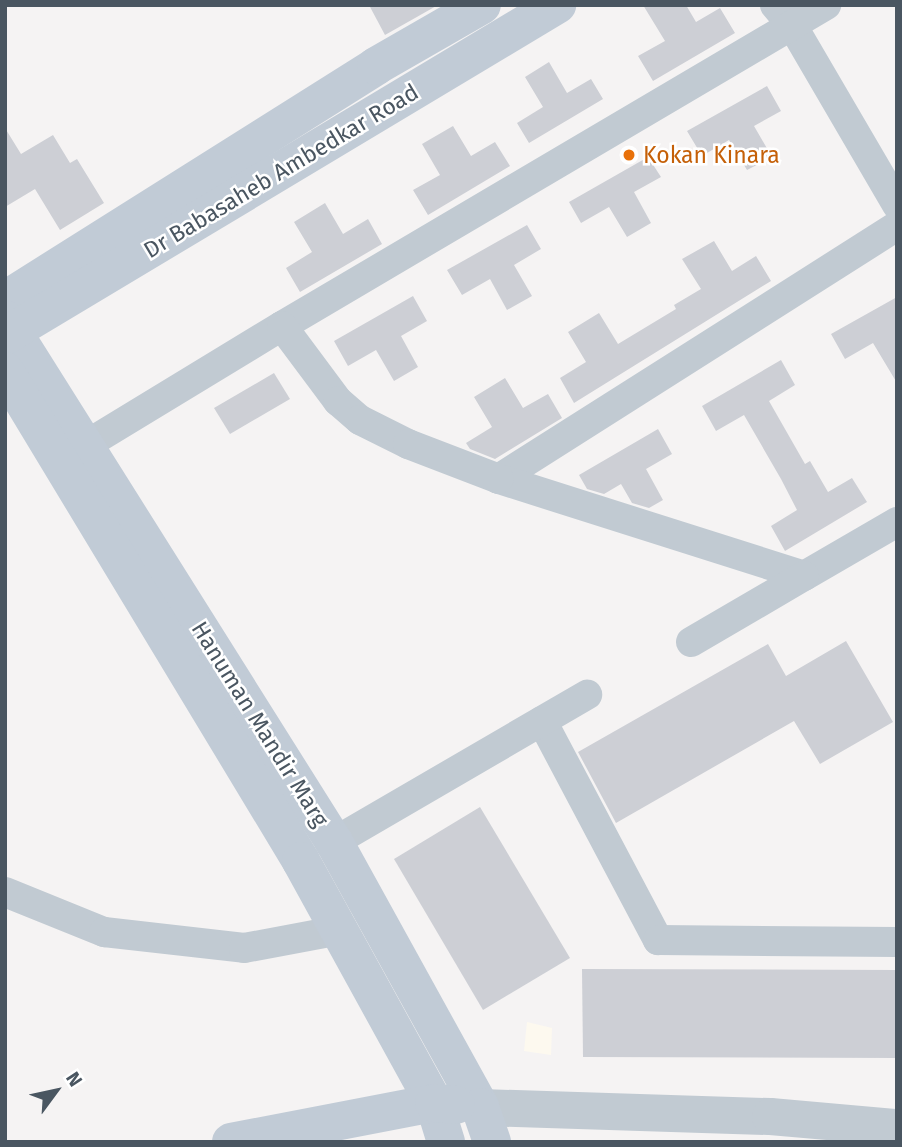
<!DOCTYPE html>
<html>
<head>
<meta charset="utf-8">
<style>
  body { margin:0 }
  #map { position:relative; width:902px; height:1147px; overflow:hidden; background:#f5f3f3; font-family:"Fira Sans",sans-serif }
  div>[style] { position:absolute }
  .commercial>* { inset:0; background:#fdf9ef }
  .building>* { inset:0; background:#cdcfd5 }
  .minor>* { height:30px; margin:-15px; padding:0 15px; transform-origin:15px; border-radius:15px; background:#c1cad2 }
  .tertiary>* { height:37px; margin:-18.5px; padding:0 18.5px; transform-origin:18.5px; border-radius:18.5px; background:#c1cad2 }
  .secondary>* { height:38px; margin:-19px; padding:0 19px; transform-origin:19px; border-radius:19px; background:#c1cbd6 }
  .dots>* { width:19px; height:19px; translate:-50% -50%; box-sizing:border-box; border:4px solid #fff; border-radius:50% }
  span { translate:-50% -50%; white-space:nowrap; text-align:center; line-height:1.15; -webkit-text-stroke:5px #fff; paint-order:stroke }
  .food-label { font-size:23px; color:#c56008 }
  .left { translate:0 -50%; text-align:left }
  .street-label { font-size:23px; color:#4a5661 }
  .frame { position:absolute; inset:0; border:7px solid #4a5661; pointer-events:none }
  .north { position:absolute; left:21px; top:1056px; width:70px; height:70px; -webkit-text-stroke:5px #fff; paint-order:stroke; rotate:57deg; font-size:19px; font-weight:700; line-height:28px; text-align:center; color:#4a5661 }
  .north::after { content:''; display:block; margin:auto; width:24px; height:32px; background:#4a5661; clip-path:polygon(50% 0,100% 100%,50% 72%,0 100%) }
</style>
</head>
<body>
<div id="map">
  <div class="commercial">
    <i style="clip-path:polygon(527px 1022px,552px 1028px,551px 1055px,524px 1051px)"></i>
  </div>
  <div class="building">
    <i style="clip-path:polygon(369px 5px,438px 5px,385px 35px)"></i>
    <i style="clip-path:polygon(643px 5px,686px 5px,696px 22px,720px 8px,735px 33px,653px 81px,638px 56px,665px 41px)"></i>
    <i style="clip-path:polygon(549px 62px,567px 93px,591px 79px,603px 99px,529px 143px,517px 123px,543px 107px,525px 77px)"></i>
    <i style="clip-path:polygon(767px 86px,781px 111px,754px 126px,772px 157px,747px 170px,729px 140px,702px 156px,687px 131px)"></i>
    <i style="clip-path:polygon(453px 126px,471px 156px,495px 142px,510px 166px,428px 215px,413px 190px,440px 175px,422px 144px)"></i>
    <i style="clip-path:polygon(5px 128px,21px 154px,53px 135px,70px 163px,77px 159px,104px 203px,60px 230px,35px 189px,5px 207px)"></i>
    <i style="clip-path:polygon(648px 157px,661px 177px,634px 192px,651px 223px,627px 237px,609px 207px,581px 223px,569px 202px)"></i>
    <i style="clip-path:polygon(325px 203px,343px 234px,368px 219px,382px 244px,300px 292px,286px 268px,312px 252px,294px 222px)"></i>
    <i style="clip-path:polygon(527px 225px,541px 249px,514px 265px,532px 296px,507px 310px,490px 279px,462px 295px,447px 270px)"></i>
    <i style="clip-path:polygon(714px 241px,732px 271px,756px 256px,771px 281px,574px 403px,560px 378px,586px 362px,568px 332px,599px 313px,618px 344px,676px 309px,674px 305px,701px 289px,682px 259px)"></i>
    <i style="clip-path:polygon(413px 296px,427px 321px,401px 336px,418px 367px,394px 381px,376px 350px,348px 366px,334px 341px)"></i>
    <i style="clip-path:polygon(897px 297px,897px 383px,873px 343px,845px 359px,831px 334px)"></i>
    <i style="clip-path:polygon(781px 360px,795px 385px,769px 401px,805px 464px,810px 461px,828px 492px,852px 478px,867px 502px,785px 551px,771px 526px,797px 510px,781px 479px,744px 415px,716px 431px,702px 406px)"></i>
    <i style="clip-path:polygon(274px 373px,290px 399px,230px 434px,214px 408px)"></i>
    <i style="clip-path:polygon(505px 378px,523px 408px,548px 394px,562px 418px,495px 459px,470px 449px,466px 443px,492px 427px,474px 397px)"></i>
    <i style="clip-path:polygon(658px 429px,672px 454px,646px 469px,663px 500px,649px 508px,632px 503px,621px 484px,604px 494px,587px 489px,579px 475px)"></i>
    <i style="clip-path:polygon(846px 641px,893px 722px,820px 764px,794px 721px,616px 823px,578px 752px,768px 644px,786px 676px)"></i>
    <i style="clip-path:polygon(480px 807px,570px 958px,483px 1010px,394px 859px)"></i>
    <i style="clip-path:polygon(582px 969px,897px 970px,897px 1058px,583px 1057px)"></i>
  </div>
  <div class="minor">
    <i style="left:775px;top:5px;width:26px;rotate:50deg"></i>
    <i style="left:792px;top:25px;width:208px;rotate:59.7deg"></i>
    <i style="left:897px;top:226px;width:472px;rotate:147.6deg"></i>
    <i style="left:499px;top:479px;width:320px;rotate:17.6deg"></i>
    <i style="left:804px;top:576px;width:108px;rotate:-30.1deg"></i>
    <i style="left:282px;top:326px;width:632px;rotate:-30.54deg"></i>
    <i style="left:86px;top:445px;width:229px;rotate:-31.3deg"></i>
    <i style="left:282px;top:326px;width:94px;rotate:53.3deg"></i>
    <i style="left:338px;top:401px;width:29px;rotate:41deg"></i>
    <i style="left:360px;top:420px;width:54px;rotate:26.6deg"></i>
    <i style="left:408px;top:444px;width:97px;rotate:21deg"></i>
    <i style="left:691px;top:642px;width:131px;rotate:-30.3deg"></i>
    <i style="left:542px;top:721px;width:248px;rotate:62.1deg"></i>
    <i style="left:658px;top:940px;width:239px;rotate:0.5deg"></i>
    <i style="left:334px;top:842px;width:293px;rotate:-30.2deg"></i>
    <i style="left:5px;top:892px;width:107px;rotate:22deg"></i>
    <i style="left:104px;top:932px;width:141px;rotate:6.5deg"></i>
    <i style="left:244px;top:948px;width:94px;rotate:-10.5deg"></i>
  </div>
  <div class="tertiary">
    <i style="left:480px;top:1107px;width:290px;rotate:1.8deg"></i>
    <i style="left:770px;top:1116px;width:127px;rotate:5deg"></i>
  </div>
  <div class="secondary">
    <i style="left:5px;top:300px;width:439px;rotate:-32.2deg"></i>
    <i style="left:376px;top:66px;width:122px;rotate:-29.9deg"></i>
    <i style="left:5px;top:319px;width:618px;rotate:57.83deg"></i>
    <i style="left:334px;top:842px;width:303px;rotate:61.1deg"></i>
    <i style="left:480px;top:1107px;width:37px;rotate:71deg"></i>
    <i style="left:5px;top:336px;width:644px;rotate:-30.95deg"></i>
    <i style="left:5px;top:371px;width:572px;rotate:58.86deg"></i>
    <i style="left:301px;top:861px;width:276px;rotate:61.2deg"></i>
    <i style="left:434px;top:1103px;width:41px;rotate:72.9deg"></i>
    <i style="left:231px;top:1142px;width:207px;rotate:-10.9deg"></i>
    <i style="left:434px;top:1103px;width:22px;rotate:5deg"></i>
  </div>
  <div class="dots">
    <i style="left:629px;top:155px;background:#e8710a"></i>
  </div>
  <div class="food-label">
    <span class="left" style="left:643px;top:155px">Kokan Kinara</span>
  </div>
  <div class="street-label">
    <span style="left:281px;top:171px;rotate:-31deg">Dr Babasaheb Ambedkar Road</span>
    <span style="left:260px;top:724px;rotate:58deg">Hanuman Mandir Marg</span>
  </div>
  <div class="frame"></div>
  <div class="north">N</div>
</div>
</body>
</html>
